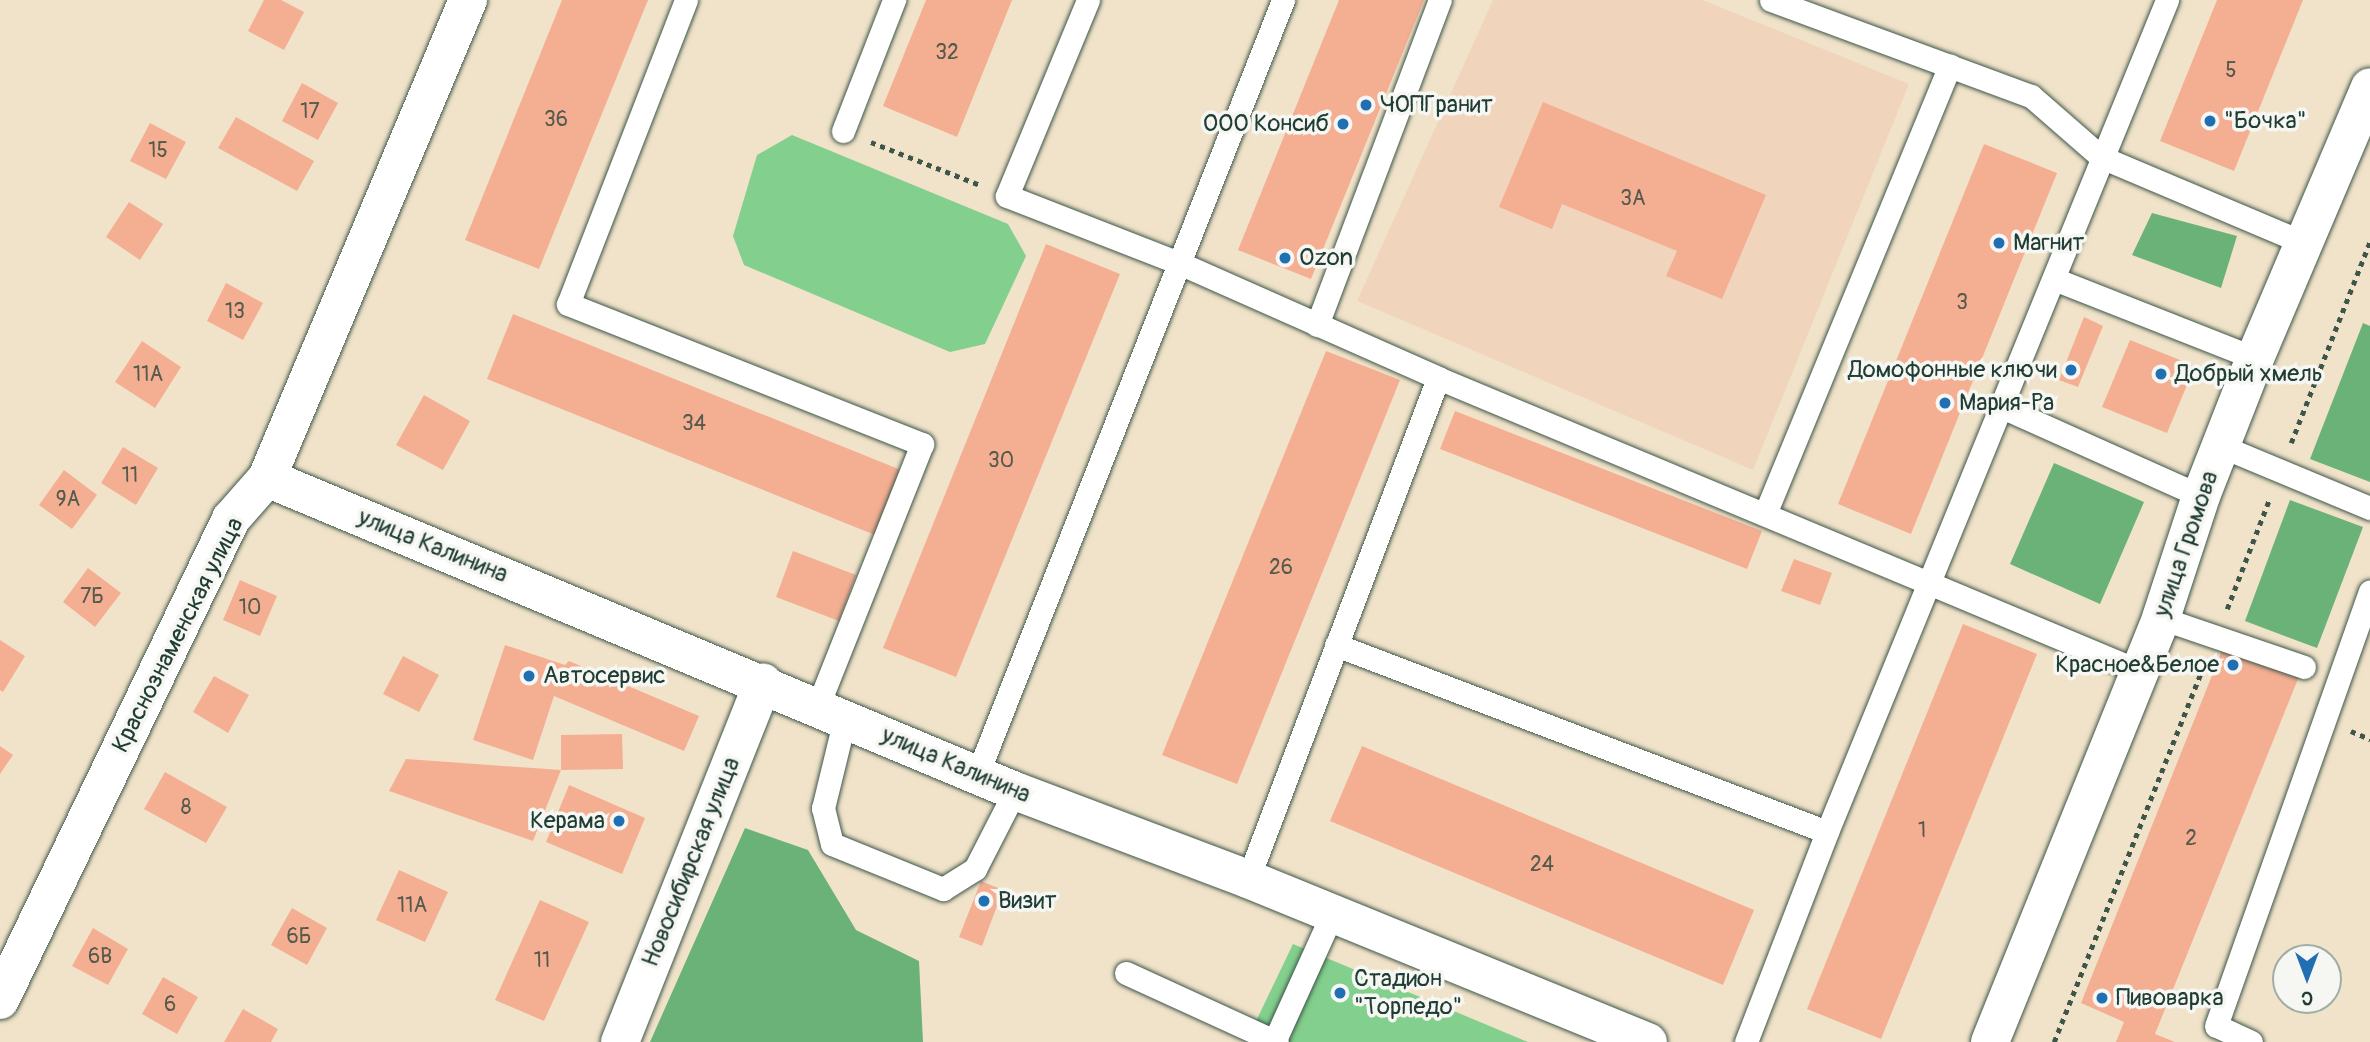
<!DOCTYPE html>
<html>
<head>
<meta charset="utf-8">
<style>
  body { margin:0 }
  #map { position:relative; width:2370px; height:1042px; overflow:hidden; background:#f1e3c9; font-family:Pangolin,sans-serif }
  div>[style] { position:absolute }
  .built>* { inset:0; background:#f0d5bc }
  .green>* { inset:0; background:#83cf8d }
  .forest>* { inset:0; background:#6ab278 }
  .building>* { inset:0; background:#f4af93 }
  .path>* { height:4.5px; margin-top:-2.25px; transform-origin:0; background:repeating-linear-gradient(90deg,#3e564a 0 5px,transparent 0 10px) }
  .roads { filter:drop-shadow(0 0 2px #3e564a) drop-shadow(0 0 2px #3e564a) }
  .lane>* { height:23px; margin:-11.5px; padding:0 11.5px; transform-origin:11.5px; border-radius:11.5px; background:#fff }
  .street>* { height:38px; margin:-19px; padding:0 19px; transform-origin:19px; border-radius:19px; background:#fff }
  .secondary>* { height:38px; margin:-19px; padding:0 19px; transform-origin:19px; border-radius:19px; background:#fff }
  .dots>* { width:19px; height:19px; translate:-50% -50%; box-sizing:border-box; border:4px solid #f6f6f2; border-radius:50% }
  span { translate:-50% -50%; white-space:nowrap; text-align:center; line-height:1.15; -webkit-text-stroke:7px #f6f6f2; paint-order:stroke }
  .number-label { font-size:21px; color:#545a4c }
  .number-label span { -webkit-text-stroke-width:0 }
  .poi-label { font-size:24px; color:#1f3d34 }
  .left { translate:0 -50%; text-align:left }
  .right { translate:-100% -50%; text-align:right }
  .street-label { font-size:24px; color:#1f3d34 }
  .north { position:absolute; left:2272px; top:944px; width:70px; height:70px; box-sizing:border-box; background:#f6f6f2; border:2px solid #a0aca6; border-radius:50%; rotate:180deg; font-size:19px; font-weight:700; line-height:28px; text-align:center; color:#1f3d34 }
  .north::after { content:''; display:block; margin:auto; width:24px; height:32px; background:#1f6fb2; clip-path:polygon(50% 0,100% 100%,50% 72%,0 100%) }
</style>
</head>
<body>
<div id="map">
  <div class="built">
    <i style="clip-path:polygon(1493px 0,1703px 0,1909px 84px,1753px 470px,1357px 301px)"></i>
  </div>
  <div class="green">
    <i style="clip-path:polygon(792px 135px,1008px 224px,1026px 256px,985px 344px,950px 352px,744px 265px,733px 236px,757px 155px)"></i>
    <i style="clip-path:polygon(1293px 944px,1528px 1042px,1246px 1042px)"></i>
  </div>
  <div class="forest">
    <i style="clip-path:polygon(2152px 213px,2237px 236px,2221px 288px,2132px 255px)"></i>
    <i style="clip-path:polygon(2363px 323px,2370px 326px,2370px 482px,2310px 459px)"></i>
    <i style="clip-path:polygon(2054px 463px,2144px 502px,2100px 604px,2010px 564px)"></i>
    <i style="clip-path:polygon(2290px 500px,2363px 527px,2317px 648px,2245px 621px)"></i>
    <i style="clip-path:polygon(745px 828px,808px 850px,856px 930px,919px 961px,923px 1042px,650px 1042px)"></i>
  </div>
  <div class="building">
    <i style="clip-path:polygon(264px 0,281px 0,304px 12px,284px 50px,248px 31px)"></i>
    <i style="clip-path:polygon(562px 0,648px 0,539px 269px,465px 240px)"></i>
    <i style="clip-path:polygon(926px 0,1012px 0,957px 137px,883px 106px)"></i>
    <i style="clip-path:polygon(1339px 0,1424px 0,1311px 279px,1238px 250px)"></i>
    <i style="clip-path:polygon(2217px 0,2303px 0,2234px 171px,2160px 141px)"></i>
    <i style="clip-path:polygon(302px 83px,338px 103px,318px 140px,282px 121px)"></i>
    <i style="clip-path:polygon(1543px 102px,1766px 195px,1722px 299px,1666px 276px,1677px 251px,1562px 204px,1552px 229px,1499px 207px)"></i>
    <i style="clip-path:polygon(236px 117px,314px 161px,297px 191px,218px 148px)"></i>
    <i style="clip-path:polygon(150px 123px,186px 142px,166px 179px,130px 161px)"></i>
    <i style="clip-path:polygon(1984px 144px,2057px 173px,1911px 534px,1838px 504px)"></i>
    <i style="clip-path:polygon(129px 202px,163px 224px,140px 260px,106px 237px)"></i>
    <i style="clip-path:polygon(1046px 244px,1120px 274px,956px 677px,883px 648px)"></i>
    <i style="clip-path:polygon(226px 283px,263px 303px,243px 340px,207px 321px)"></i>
    <i style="clip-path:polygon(513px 314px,901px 470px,875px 535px,487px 379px)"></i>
    <i style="clip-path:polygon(2084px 317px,2103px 326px,2078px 387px,2059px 380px)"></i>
    <i style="clip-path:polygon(2130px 340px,2195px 366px,2167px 433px,2102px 407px)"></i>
    <i style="clip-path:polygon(142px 341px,181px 367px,155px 408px,115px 382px)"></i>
    <i style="clip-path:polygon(1326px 351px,1400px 380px,1237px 784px,1162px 755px)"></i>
    <i style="clip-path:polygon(424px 395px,470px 421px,443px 470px,396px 445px)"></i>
    <i style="clip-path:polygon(1455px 411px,1762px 531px,1747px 569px,1440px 449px)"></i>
    <i style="clip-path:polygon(123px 447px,158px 468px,136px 505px,101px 483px)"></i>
    <i style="clip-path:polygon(64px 470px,97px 495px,72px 529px,39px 505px)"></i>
    <i style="clip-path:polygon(793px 551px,856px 575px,839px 621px,776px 597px)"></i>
    <i style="clip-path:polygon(1794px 559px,1832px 573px,1820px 605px,1781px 591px)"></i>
    <i style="clip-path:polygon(88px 568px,121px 593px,95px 627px,63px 602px)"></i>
    <i style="clip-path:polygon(240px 580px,277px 596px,260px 636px,223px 620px)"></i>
    <i style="clip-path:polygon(1963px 624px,2037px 654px,1881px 1039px,1807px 1009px)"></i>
    <i style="clip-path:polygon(0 640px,25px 656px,3px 692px,0 690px)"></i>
    <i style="clip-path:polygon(2225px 643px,2300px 674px,2155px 1034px,2175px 1042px,2116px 1042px,2124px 1022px,2081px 1003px)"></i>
    <i style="clip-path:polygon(505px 645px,565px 665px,569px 661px,699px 716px,684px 751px,554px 696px,533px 760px,473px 740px)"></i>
    <i style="clip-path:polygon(403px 656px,439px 675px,419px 712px,383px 694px)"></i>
    <i style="clip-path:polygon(214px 676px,249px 695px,228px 733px,193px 712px)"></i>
    <i style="clip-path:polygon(622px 734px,623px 769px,561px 770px,561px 735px)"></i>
    <i style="clip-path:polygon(0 746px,13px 755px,0 774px)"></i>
    <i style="clip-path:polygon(1362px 746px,1754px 910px,1723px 985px,1330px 821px)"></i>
    <i style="clip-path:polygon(406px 759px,561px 770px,533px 841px,389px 791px)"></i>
    <i style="clip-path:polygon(165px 772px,227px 807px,206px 843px,144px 809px)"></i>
    <i style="clip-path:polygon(569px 785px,645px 818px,622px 874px,546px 842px)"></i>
    <i style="clip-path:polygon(399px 870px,448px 892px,425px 942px,376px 920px)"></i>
    <i style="clip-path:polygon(981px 881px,1003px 890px,982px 946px,959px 937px)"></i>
    <i style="clip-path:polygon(540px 900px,589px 922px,544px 1021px,495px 1000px)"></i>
    <i style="clip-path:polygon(292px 908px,327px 928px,307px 965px,271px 945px)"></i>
    <i style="clip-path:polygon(93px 928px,128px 949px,108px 985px,72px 966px)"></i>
    <i style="clip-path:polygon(163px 977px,198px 997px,177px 1034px,142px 1014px)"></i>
    <i style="clip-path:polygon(243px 1009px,278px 1029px,271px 1042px,224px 1042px)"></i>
  </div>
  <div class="path">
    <i style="left:871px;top:142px;width:117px;rotate:21.5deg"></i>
    <i style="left:2291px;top:443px;width:217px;rotate:-68.6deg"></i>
    <i style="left:2227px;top:609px;width:117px;rotate:-68.9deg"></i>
    <i style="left:2351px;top:731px;width:21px;rotate:23deg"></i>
    <i style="left:2054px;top:1042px;width:405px;rotate:-68.3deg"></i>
  </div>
  <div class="roads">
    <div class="lane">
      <i style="left:686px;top:0;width:326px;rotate:111.2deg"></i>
      <i style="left:568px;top:304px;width:381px;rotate:21.6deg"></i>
      <i style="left:922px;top:444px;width:282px;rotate:111.7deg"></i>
      <i style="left:1088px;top:0;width:212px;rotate:112.5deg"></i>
      <i style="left:1007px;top:196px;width:185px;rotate:21.3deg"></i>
      <i style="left:1179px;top:263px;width:283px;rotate:23.9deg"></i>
      <i style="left:1438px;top:378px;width:760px;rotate:22.68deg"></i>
      <i style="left:1771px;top:0;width:277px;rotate:20.3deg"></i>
      <i style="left:2031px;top:96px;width:93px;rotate:41.1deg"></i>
      <i style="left:2101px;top:157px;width:218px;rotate:22.9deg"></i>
      <i style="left:843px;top:131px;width:141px;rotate:-68.7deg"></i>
      <i style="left:2054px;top:279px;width:216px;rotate:21.5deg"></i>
      <i style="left:1317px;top:325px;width:347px;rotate:-69.3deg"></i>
      <i style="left:2002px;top:407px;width:218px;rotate:24.1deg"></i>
      <i style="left:2221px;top:446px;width:161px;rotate:22.6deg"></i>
      <i style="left:1765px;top:514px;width:485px;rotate:-67.6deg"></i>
      <i style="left:2161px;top:618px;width:151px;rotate:18.9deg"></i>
      <i style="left:1336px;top:645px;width:525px;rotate:20.85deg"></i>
      <i style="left:845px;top:718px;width:93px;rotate:103.7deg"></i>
      <i style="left:823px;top:808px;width:37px;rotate:76deg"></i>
      <i style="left:832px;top:844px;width:120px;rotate:22.1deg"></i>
      <i style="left:943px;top:889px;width:38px;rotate:-32deg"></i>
      <i style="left:975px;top:869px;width:88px;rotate:-62.9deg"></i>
      <i style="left:977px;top:775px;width:833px;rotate:-68.45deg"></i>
      <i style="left:1248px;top:879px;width:536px;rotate:-69.23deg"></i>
      <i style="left:1126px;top:973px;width:166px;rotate:24.6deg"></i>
      <i style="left:1274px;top:1042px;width:141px;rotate:-65.6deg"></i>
      <i style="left:1746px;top:1042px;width:225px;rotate:-68.9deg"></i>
      <i style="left:1827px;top:832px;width:899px;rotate:-67.77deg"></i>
      <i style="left:2251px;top:1042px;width:38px;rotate:-155deg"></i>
      <i style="left:2216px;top:1026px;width:461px;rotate:-70.5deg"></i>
    </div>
    <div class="street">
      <i style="left:0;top:1000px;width:534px;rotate:-64.35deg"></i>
      <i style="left:231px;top:519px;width:55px;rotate:-48.7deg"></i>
      <i style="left:620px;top:1042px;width:387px;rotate:-68.3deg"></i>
    </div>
    <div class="secondary">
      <i style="left:468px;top:0;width:519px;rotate:112.81deg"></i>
      <i style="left:267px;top:478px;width:811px;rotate:22.71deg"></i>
      <i style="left:1015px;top:791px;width:249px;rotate:20.7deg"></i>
      <i style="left:1248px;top:879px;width:432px;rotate:22.2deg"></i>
      <i style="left:1990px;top:1042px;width:457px;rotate:-68deg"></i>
      <i style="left:2161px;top:618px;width:128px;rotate:-71.8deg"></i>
      <i style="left:2201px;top:496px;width:148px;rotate:-68.6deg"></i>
      <i style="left:2255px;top:358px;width:294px;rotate:-67deg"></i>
    </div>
  </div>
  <div class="dots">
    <i style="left:1366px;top:105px;background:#1f6fb2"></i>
    <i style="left:2210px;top:121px;background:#1f6fb2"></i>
    <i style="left:1343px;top:124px;background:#1f6fb2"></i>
    <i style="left:1999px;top:243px;background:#1f6fb2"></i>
    <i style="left:1285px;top:258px;background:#1f6fb2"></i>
    <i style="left:2071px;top:370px;background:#1f6fb2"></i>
    <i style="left:2161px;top:374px;background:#1f6fb2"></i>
    <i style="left:1945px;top:403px;background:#1f6fb2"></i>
    <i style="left:2233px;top:665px;background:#1f6fb2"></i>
    <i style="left:529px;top:676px;background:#1f6fb2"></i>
    <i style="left:619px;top:821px;background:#1f6fb2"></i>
    <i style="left:984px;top:901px;background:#1f6fb2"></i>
    <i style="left:1340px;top:993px;background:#1f6fb2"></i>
    <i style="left:2102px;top:998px;background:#1f6fb2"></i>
  </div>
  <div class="number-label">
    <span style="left:947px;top:53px">32</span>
    <span style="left:2231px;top:71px">5</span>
    <span style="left:310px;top:112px">17</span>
    <span style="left:556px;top:120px">36</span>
    <span style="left:158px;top:151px">15</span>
    <span style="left:1633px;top:199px">3А</span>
    <span style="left:1962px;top:303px">3</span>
    <span style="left:235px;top:312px">13</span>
    <span style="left:148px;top:375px">11А</span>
    <span style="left:694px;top:424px">34</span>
    <span style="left:1001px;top:461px">30</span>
    <span style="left:130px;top:476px">11</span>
    <span style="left:68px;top:500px">9А</span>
    <span style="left:1281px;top:568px">26</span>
    <span style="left:92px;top:597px">7Б</span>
    <span style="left:250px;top:608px">10</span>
    <span style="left:186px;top:808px">8</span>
    <span style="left:1922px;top:831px">1</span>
    <span style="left:2191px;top:839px">2</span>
    <span style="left:1542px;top:865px">24</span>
    <span style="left:412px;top:906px">11А</span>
    <span style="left:299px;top:937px">6Б</span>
    <span style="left:100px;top:957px">6В</span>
    <span style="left:542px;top:961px">11</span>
    <span style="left:170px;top:1005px">6</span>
  </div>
  <div class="poi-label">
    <span class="left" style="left:1380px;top:105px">ЧОПГранит</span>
    <span class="left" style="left:2224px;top:121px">"Бочка"</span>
    <span class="right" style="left:1329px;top:124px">ООО Консиб</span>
    <span class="left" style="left:2013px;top:243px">Магнит</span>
    <span class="left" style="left:1299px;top:258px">Ozon</span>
    <span class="right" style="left:2057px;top:370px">Домофонные ключи</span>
    <span class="left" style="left:2175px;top:374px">Добрый хмель</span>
    <span class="left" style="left:1959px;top:403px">Мария-Ра</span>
    <span class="right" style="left:2219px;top:665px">Красное&amp;Белое</span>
    <span class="left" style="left:543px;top:676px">Автосервис</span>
    <span class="right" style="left:605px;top:821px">Керама</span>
    <span class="left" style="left:998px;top:901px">Визит</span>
    <span class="left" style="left:1354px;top:993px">Стадион<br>"Торпедо"</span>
    <span class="left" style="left:2116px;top:998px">Пивоварка</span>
  </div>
  <div class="street-label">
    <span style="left:2186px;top:544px;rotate:-71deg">улица Громова</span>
    <span style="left:433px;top:546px;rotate:22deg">улица Калинина</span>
    <span style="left:178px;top:635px;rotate:-63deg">Краснознаменская улица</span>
    <span style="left:956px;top:765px;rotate:23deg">улица Калинина</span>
    <span style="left:691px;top:862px;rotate:-68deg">Новосибирская улица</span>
  </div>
  <div class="north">С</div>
</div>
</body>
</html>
